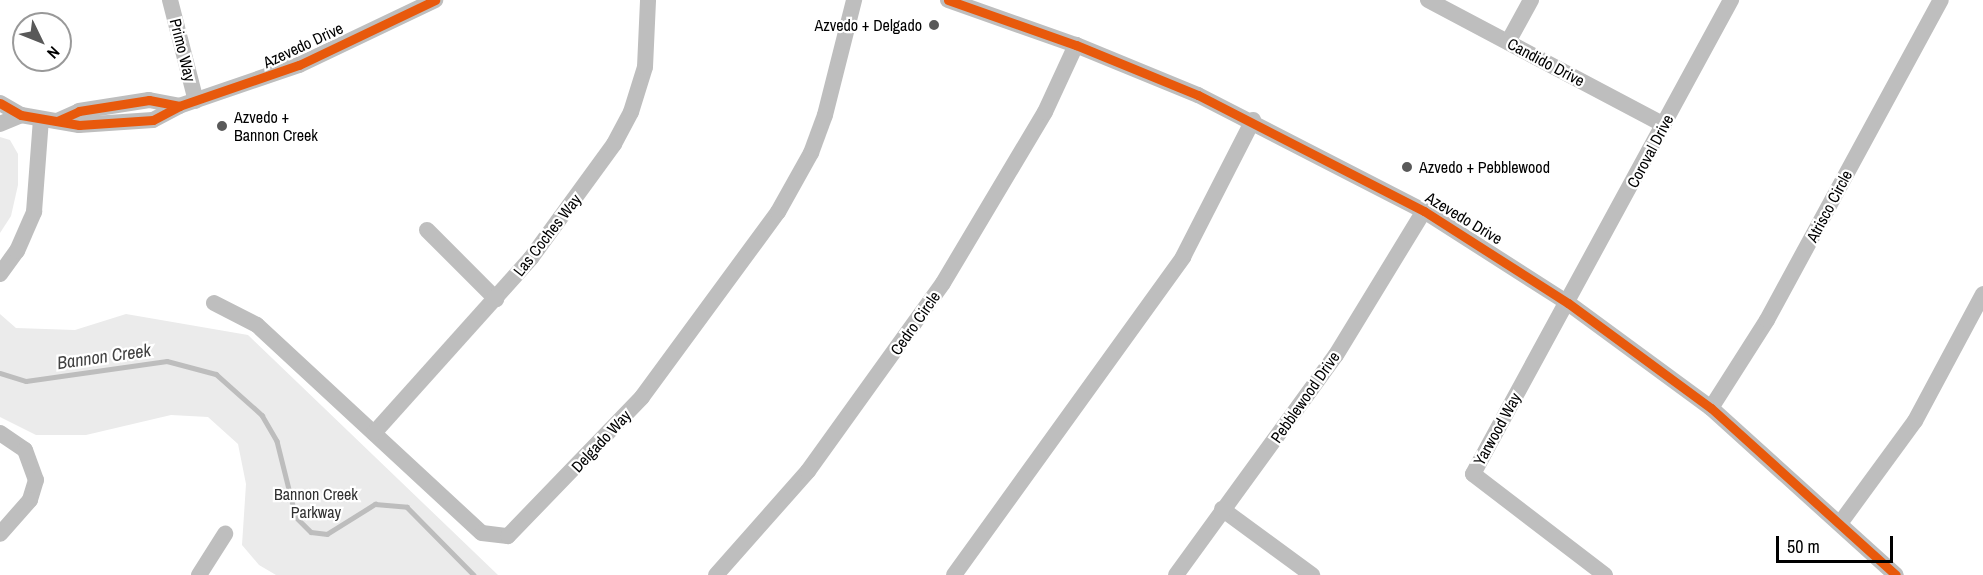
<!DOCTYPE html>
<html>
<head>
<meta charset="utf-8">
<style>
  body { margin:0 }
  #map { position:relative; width:1983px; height:575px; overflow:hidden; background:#fff; font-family:"Archivo Narrow",sans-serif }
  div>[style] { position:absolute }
  .green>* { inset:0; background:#ebebeb }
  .stream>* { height:4.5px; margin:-2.25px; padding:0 2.25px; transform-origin:2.25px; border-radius:2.25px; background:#bdbdbd }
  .minor>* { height:16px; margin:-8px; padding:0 8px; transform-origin:8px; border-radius:8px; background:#bebebe }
  .cycleway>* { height:9px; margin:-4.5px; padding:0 4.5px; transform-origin:4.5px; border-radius:4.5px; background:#e8590c }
  .dots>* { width:16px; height:16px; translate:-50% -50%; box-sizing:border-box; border:3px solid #fff; border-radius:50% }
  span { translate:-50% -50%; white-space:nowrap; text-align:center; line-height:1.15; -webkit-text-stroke:4.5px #fff; paint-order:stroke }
  .poi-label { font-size:16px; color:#000 }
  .right { translate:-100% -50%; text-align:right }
  .left { translate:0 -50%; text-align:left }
  .street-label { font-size:16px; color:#000 }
  .park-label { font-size:16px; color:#313131 }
  .water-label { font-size:18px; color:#424242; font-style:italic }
  .north { position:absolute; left:12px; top:12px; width:60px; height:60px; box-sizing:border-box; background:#fff; border:2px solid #999; border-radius:50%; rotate:133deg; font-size:16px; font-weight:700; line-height:24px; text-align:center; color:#000 }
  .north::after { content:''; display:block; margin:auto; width:21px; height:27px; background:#595959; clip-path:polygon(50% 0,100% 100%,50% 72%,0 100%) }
  .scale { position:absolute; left:1776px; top:536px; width:117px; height:27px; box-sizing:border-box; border:3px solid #000; border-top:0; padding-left:8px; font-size:18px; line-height:21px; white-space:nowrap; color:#000; -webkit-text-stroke:4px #fff; paint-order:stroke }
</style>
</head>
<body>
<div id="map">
  <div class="green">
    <i style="clip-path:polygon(0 137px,10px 140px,18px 154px,18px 185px,11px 216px,0 233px)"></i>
    <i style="clip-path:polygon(0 314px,16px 328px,75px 330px,126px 314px,248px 335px,498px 575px,276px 575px,259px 565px,242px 545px,246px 484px,238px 444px,208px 417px,171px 415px,86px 435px,36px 435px,0 417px)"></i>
  </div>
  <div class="stream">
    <i style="left:0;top:373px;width:27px;rotate:17deg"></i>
    <i style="left:26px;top:381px;width:142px;rotate:-8.1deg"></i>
    <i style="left:167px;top:361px;width:51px;rotate:14.9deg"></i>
    <i style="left:216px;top:374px;width:62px;rotate:41.7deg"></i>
    <i style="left:262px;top:415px;width:30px;rotate:60deg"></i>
    <i style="left:277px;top:441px;width:78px;rotate:76deg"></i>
    <i style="left:296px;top:517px;width:21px;rotate:45deg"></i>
    <i style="left:311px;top:532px;width:16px;rotate:7deg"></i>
    <i style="left:327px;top:534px;width:57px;rotate:-32deg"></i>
    <i style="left:375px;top:504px;width:32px;rotate:5deg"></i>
    <i style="left:407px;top:507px;width:95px;rotate:45.4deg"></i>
  </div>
  <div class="minor">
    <i style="left:170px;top:0;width:104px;rotate:75.6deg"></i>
    <i style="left:948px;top:0;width:136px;rotate:19.4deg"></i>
    <i style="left:1076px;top:45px;width:132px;rotate:22.3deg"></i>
    <i style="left:1198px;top:95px;width:254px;rotate:27.2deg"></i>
    <i style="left:1424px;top:211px;width:171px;rotate:32.6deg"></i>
    <i style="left:1568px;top:303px;width:177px;rotate:36.3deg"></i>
    <i style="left:1711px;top:408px;width:249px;rotate:42.1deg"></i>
    <i style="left:1428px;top:0;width:267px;rotate:27.9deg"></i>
    <i style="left:1508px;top:42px;width:48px;rotate:-61.3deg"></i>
    <i style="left:0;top:103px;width:24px;rotate:30deg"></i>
    <i style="left:21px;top:115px;width:59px;rotate:9.8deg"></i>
    <i style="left:79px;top:125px;width:74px;rotate:-3.9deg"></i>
    <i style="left:153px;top:120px;width:30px;rotate:-28deg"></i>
    <i style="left:179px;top:106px;width:127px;rotate:-18.9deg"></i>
    <i style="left:299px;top:65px;width:151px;rotate:-25.5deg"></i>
    <i style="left:57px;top:121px;width:24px;rotate:-24deg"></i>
    <i style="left:79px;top:111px;width:71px;rotate:-8.9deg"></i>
    <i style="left:149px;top:100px;width:31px;rotate:11deg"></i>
    <i style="left:0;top:124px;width:23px;rotate:-23deg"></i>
    <i style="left:427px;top:230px;width:98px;rotate:45deg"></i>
    <i style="left:0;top:274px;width:29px;rotate:-54deg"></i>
    <i style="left:17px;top:251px;width:43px;rotate:-66.4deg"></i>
    <i style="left:34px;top:212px;width:93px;rotate:-85.7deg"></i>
    <i style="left:214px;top:303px;width:48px;rotate:27.1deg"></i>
    <i style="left:257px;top:325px;width:306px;rotate:42.8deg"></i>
    <i style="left:482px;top:533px;width:26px;rotate:7deg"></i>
    <i style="left:508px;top:536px;width:193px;rotate:-46deg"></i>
    <i style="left:642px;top:397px;width:230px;rotate:-53.7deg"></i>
    <i style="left:778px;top:212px;width:68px;rotate:-60.8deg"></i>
    <i style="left:811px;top:153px;width:40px;rotate:-69.8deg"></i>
    <i style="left:825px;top:115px;width:119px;rotate:-75.8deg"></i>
    <i style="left:1711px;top:408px;width:104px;rotate:-57.5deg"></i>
    <i style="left:1767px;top:320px;width:364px;rotate:-61.5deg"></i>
    <i style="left:0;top:433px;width:30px;rotate:34deg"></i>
    <i style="left:25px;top:450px;width:32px;rotate:70deg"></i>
    <i style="left:36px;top:480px;width:21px;rotate:107deg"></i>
    <i style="left:30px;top:500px;width:45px;rotate:131.4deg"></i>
    <i style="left:374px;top:433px;width:235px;rotate:-48.1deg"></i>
    <i style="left:531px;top:258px;width:141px;rotate:-53.9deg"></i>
    <i style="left:614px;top:144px;width:36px;rotate:-62deg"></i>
    <i style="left:631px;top:112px;width:47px;rotate:-72.7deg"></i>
    <i style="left:645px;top:67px;width:67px;rotate:-87.4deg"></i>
    <i style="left:1222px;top:509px;width:112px;rotate:36.3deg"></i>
    <i style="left:1841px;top:522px;width:125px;rotate:-53.8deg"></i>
    <i style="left:1915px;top:421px;width:144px;rotate:-61.8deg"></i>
    <i style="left:199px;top:575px;width:49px;rotate:-57.6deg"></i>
    <i style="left:716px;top:575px;width:139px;rotate:-48.5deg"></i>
    <i style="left:808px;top:471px;width:231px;rotate:-54.3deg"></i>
    <i style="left:943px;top:283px;width:199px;rotate:-59.2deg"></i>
    <i style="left:1045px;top:112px;width:74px;rotate:-65.2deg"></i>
    <i style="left:954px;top:575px;width:392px;rotate:-54.2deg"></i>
    <i style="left:1183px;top:257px;width:154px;rotate:-62.9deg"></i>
    <i style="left:1176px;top:575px;width:272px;rotate:-54deg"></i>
    <i style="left:1336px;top:355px;width:169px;rotate:-58.6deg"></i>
    <i style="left:1605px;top:575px;width:166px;rotate:-142.6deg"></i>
    <i style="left:1473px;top:474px;width:540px;rotate:-61.44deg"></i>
  </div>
  <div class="cycleway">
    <i style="left:948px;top:0;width:136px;rotate:19.4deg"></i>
    <i style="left:1076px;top:45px;width:132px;rotate:22.3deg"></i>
    <i style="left:1198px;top:95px;width:254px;rotate:27.2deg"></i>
    <i style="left:1424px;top:211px;width:171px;rotate:32.6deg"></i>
    <i style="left:1568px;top:303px;width:177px;rotate:36.3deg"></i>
    <i style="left:1711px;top:408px;width:249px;rotate:42.1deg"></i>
    <i style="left:0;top:103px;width:24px;rotate:30deg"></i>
    <i style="left:21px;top:115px;width:59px;rotate:9.8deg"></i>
    <i style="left:79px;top:125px;width:74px;rotate:-3.9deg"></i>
    <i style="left:153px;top:120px;width:30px;rotate:-28deg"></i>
    <i style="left:179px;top:106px;width:127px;rotate:-18.9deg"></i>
    <i style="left:299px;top:65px;width:151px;rotate:-25.5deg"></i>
    <i style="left:57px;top:121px;width:24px;rotate:-24deg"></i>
    <i style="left:79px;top:111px;width:71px;rotate:-8.9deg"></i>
    <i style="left:149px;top:100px;width:31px;rotate:11deg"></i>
  </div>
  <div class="dots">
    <i style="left:934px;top:25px;background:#595959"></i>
    <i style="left:222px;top:126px;background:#595959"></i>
    <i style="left:1407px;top:167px;background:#595959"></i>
  </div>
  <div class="poi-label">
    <span class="right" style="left:922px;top:25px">Azvedo + Delgado</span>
    <span class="left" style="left:234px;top:126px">Azvedo +<br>Bannon Creek</span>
    <span class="left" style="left:1419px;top:167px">Azvedo + Pebblewood</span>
  </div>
  <div class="street-label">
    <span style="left:303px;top:45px;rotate:-25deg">Azevedo Drive</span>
    <span style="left:183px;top:50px;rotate:76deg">Primo Way</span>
    <span style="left:1546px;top:62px;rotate:28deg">Candido Drive</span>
    <span style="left:1650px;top:151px;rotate:-62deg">Coroval Drive</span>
    <span style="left:1829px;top:206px;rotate:-62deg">Atrisco Circle</span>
    <span style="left:1464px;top:218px;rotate:31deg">Azevedo Drive</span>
    <span style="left:547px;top:235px;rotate:-52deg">Las Coches Way</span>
    <span style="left:915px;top:323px;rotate:-55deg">Cedro Circle</span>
    <span style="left:1305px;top:397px;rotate:-55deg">Pebblewood Drive</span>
    <span style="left:1497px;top:429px;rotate:-61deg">Yarwood Way</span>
    <span style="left:601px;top:441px;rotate:-47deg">Delgado Way</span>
  </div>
  <div class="park-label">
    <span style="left:316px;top:503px">Bannon Creek<br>Parkway</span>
  </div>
  <div class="water-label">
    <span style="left:104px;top:357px;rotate:-8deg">Bannon Creek</span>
  </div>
  <div class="north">N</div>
  <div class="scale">50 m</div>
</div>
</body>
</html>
